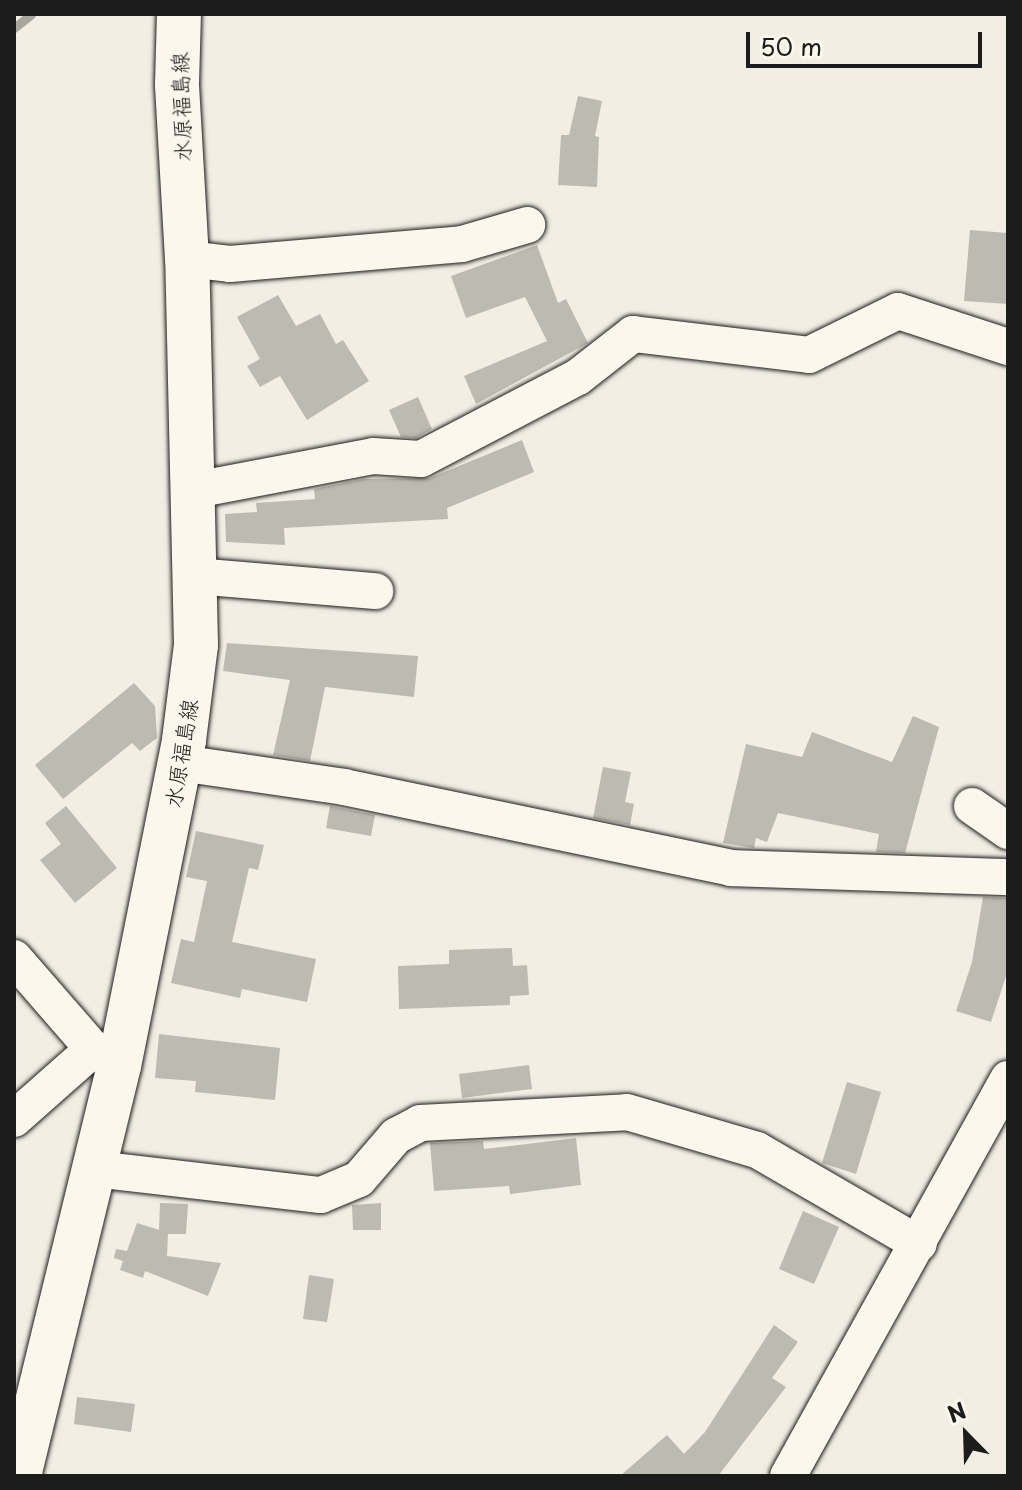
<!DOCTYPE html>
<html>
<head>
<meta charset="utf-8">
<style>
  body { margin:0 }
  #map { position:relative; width:1022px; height:1490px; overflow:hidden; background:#f2eee4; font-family:"Playpen Sans","Klee One",sans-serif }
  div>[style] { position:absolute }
  .stream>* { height:9px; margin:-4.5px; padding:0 4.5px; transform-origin:4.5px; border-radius:4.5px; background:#a9a6a0 }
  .building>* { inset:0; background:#bdbab1 }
  .roads { filter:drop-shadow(0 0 2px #1c1c1c) drop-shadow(0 0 2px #1c1c1c) }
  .street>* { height:36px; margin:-18px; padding:0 18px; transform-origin:18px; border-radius:18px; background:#fbf7ec }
  .secondary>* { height:44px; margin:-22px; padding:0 22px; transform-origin:22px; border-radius:22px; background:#fbf7ec }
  span { translate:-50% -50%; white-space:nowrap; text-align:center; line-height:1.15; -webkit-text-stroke:8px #fbf7ec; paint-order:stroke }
  .street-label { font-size:22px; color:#1c1c1c }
  .frame { position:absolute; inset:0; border:16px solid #1c1c1c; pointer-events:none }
  .north { position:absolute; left:926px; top:1394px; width:80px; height:80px; -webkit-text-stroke:6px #fbf7ec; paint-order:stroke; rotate:337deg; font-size:22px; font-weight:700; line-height:32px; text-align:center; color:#1c1c1c }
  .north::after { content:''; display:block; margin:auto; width:28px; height:36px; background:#1c1c1c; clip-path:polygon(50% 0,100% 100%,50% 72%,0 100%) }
  .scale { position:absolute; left:746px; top:32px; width:236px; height:36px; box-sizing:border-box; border:4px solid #1c1c1c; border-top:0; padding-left:10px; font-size:24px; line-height:28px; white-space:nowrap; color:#1c1c1c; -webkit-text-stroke:6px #fbf7ec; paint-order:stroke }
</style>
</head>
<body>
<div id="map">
  <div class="stream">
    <i style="left:14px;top:28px;width:22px;rotate:-39deg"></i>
  </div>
  <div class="building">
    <i style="clip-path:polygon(578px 96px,602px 101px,595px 136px,599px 137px,597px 187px,558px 185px,561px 135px,569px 135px)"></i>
    <i style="clip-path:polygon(970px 230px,1008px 233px,1008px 304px,964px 301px)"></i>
    <i style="clip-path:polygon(537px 245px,558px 303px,566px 299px,588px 343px,476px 404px,464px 376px,547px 341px,525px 297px,466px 318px,451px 276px)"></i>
    <i style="clip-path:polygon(278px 295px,296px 326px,320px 314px,336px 344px,343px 340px,369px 381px,307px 420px,280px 376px,260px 387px,247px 366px,260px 359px,237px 317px)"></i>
    <i style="clip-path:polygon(418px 397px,432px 429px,416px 438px,401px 437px,389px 410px)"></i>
    <i style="clip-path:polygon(522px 440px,534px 472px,447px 508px,448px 519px,284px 528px,285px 545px,226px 542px,225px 514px,257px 512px,256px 503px,315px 499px,314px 489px,364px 479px,430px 478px)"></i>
    <i style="clip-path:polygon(227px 643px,418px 656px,414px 697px,325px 687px,310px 761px,273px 755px,290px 680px,223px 671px)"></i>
    <i style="clip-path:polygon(134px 683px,155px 706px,157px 738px,140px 751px,132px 743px,63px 799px,35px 765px)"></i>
    <i style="clip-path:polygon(913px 716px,939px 727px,905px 853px,876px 852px,879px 834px,778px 813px,767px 842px,756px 838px,754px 848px,723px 843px,746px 744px,802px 757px,812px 732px,892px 762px)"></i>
    <i style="clip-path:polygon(603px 767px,631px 772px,625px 802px,634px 804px,630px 825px,593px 818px)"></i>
    <i style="clip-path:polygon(66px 806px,117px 868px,75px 903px,40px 860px,61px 844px,45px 823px)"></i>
    <i style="clip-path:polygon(330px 806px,375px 815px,371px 836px,326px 828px)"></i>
    <i style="clip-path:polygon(196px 831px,264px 845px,258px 870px,249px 868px,232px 942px,316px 959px,307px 1002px,242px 989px,240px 998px,171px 983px,181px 939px,194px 942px,207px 881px,186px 877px)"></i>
    <i style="clip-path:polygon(983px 897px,1008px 898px,1008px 970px,991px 1022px,956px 1011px,972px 962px)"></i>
    <i style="clip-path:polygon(512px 948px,513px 966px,527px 965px,529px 995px,510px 996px,510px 1005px,399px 1009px,398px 966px,449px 964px,449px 950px)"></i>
    <i style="clip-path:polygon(159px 1034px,280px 1048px,275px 1100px,195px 1092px,196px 1081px,155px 1078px)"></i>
    <i style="clip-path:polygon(529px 1065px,532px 1089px,462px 1098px,459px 1074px)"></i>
    <i style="clip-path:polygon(847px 1082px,881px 1092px,856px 1174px,822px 1163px)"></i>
    <i style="clip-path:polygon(576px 1138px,581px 1185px,510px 1194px,509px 1186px,434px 1191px,430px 1143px,483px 1141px,484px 1149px)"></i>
    <i style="clip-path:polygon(160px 1203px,188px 1204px,186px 1234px,168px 1234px,167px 1256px,221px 1263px,208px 1296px,145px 1271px,143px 1278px,120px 1270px,123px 1261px,114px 1258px,116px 1249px,127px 1251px,137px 1223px,159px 1230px)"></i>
    <i style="clip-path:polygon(381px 1203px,381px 1230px,353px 1230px,352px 1205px)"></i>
    <i style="clip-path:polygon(803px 1211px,839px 1227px,814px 1284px,779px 1269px)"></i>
    <i style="clip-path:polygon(309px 1275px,334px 1279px,327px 1322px,303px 1319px)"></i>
    <i style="clip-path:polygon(774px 1325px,798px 1342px,772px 1378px,786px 1387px,718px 1476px,620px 1476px,667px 1435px,684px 1454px,705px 1432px)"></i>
    <i style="clip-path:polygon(77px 1397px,135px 1404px,131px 1432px,74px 1424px)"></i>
  </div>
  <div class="roads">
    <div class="street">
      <i style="left:187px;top:259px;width:43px;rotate:6.6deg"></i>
      <i style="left:230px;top:264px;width:233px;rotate:-4.9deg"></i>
      <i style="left:462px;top:244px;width:68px;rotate:-16.3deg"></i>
      <i style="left:195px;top:490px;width:181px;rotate:-10.8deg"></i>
      <i style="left:373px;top:456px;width:48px;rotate:3.6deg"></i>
      <i style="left:421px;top:459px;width:177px;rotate:-27.6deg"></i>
      <i style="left:578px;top:377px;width:70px;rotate:-38deg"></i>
      <i style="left:633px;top:334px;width:177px;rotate:6.8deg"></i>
      <i style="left:809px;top:355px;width:99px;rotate:-26.3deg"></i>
      <i style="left:898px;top:311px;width:116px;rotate:18.1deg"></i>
      <i style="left:195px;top:576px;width:181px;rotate:4.8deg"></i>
      <i style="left:180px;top:763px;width:166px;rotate:8.3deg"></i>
      <i style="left:344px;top:787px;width:395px;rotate:11.8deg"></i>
      <i style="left:731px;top:868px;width:277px;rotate:1.9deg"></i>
      <i style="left:972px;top:806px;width:44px;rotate:34.8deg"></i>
      <i style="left:14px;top:958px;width:121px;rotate:49deg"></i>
      <i style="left:93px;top:1049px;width:31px;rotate:33deg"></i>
      <i style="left:14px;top:1119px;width:106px;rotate:-41.5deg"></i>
      <i style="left:95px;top:1169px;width:227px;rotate:6.6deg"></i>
      <i style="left:321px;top:1195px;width:41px;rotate:-22.8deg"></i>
      <i style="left:359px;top:1179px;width:57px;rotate:-49.3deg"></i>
      <i style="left:396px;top:1136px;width:27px;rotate:-28deg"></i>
      <i style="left:420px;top:1123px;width:207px;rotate:-3deg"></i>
      <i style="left:627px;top:1112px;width:135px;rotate:16.3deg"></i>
      <i style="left:757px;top:1150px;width:187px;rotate:30.1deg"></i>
      <i style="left:788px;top:1476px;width:454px;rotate:-61deg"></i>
    </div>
    <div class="secondary">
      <i style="left:19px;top:1476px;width:422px;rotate:-76.3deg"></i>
      <i style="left:119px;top:1066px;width:332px;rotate:-78.7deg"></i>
      <i style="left:184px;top:740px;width:96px;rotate:-82.8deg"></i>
      <i style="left:196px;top:645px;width:386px;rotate:-91.3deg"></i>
      <i style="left:187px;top:259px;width:175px;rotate:-93.3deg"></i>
      <i style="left:177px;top:84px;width:70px;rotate:-88.4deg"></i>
    </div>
  </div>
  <div class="street-label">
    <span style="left:180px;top:107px;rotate:-92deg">水原福島線</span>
    <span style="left:180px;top:753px;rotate:-81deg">水原福島線</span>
  </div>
  <div class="frame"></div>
  <div class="north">N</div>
  <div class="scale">50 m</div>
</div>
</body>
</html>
